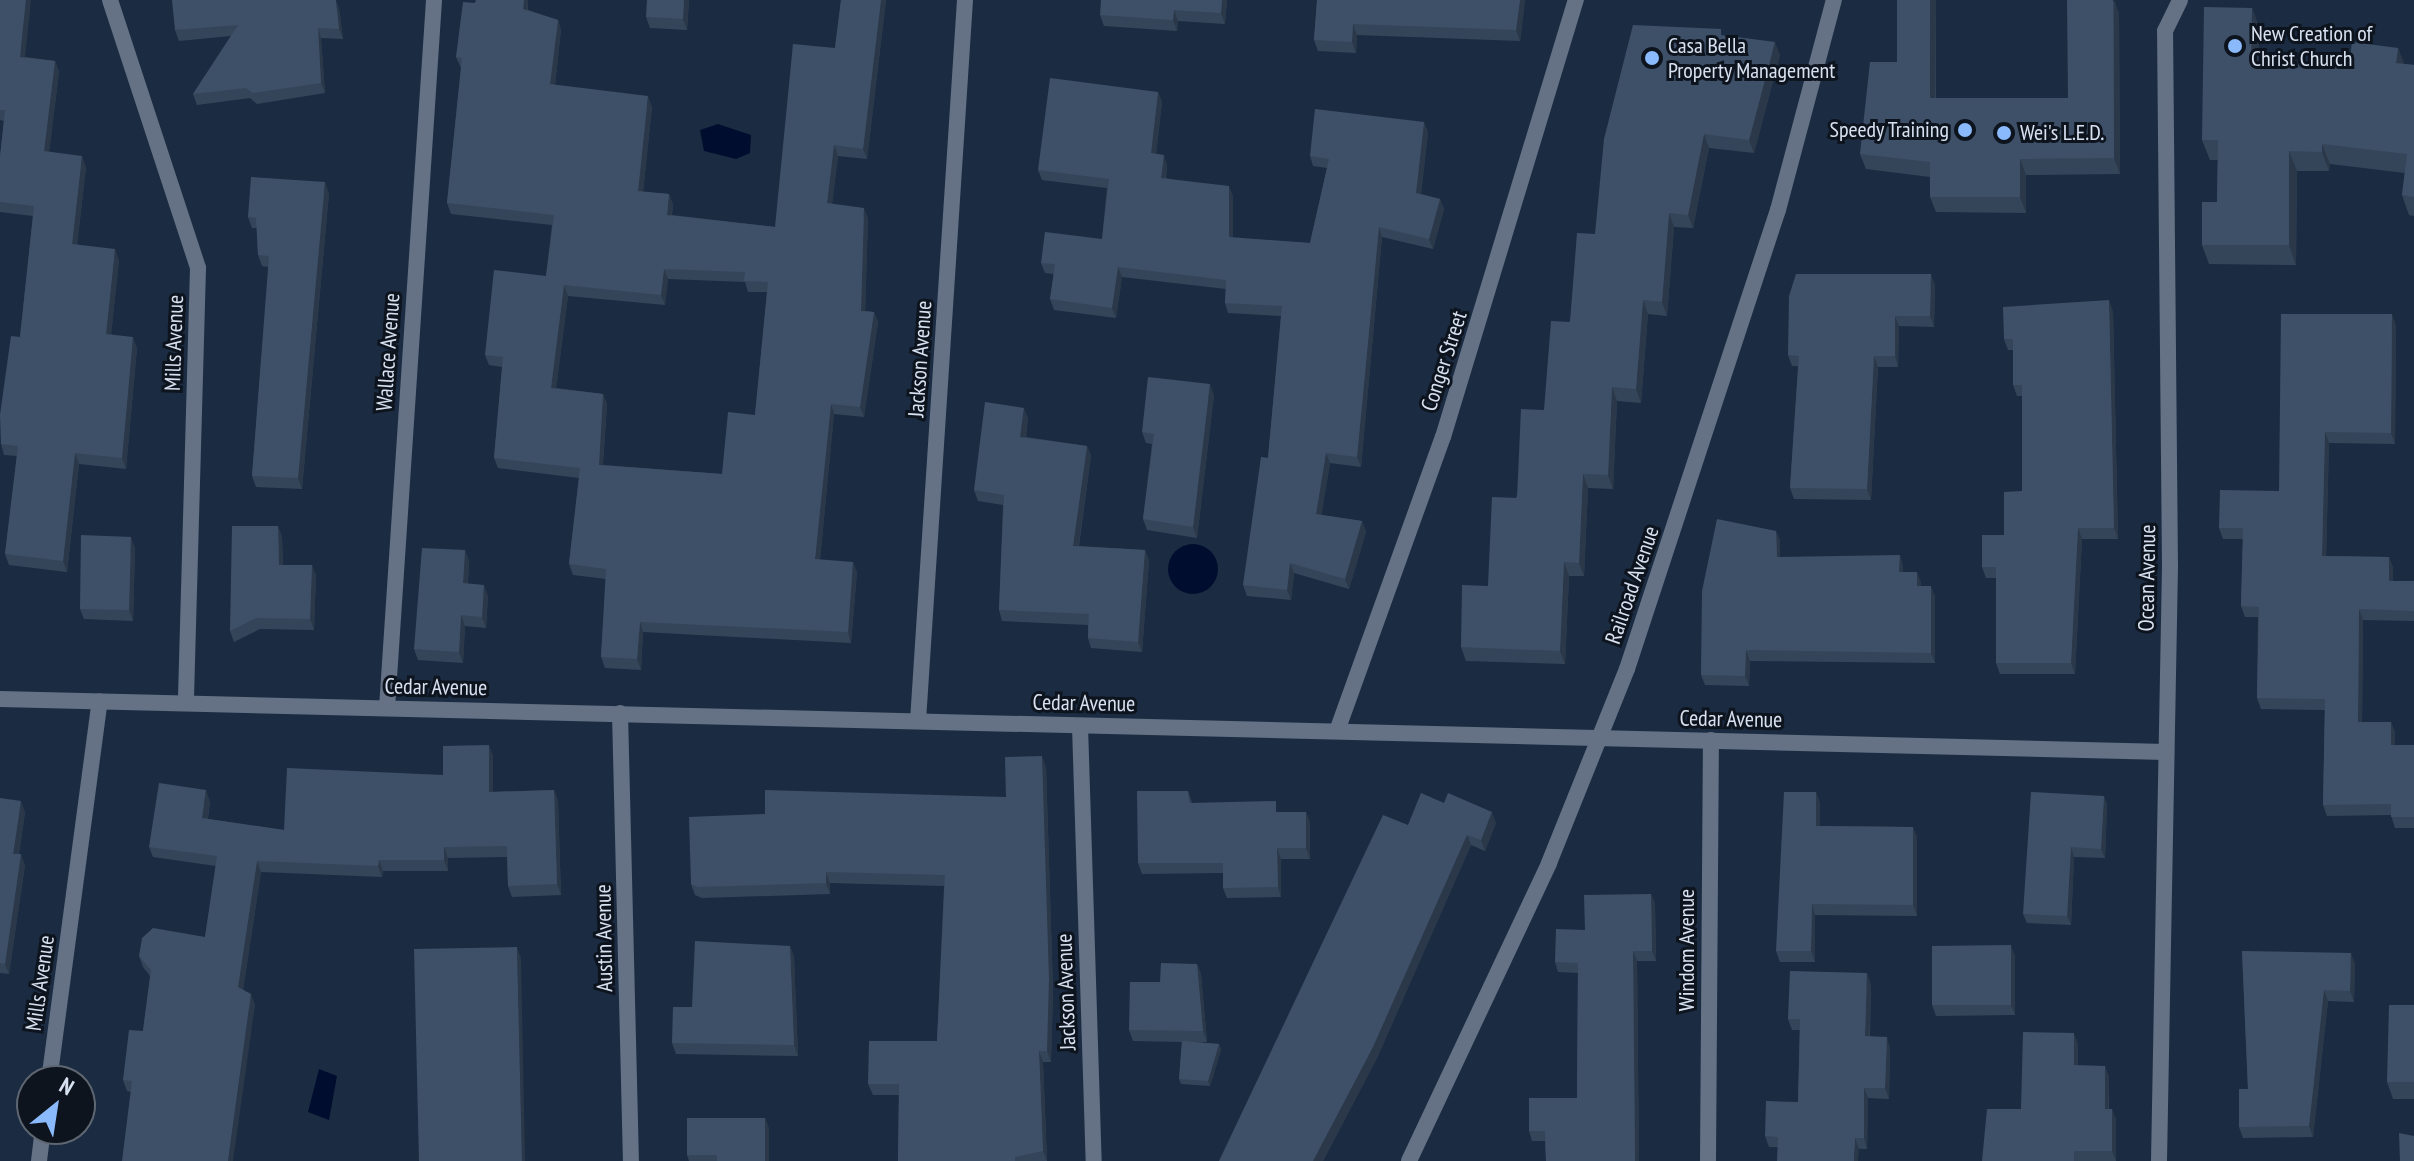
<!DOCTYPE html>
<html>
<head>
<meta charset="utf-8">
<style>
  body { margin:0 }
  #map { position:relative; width:2414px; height:1161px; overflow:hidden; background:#1b2c42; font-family:"PT Sans Narrow",sans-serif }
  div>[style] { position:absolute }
  .water>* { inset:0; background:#000d2e }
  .round { border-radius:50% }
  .minor>* { height:16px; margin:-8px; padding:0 8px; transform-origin:8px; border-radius:8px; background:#657285 }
  .wall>* { inset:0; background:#354559 }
  .shaded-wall>* { inset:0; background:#2b3849 }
  .building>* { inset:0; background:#3e5068 }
  .dots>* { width:22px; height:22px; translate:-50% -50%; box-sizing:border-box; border:4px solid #0d141e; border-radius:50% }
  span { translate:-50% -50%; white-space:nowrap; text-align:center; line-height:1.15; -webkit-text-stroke:6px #0d141e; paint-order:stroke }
  .poi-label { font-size:22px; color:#d7e1f0 }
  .left { translate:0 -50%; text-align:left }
  .right { translate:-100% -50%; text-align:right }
  .street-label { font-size:22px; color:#d7e1f0 }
  .north { position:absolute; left:16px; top:1065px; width:80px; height:80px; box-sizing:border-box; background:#0d141e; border:2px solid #5e6672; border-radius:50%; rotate:30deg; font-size:22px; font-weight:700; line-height:32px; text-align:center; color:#d7e1f0 }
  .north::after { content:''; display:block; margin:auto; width:28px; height:36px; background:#8abafc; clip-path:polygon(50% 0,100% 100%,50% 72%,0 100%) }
</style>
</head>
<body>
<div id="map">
  <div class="water">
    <i style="clip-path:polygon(718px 124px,751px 135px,750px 153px,736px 159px,704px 151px,700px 130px)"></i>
    <i class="round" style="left:1168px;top:544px;width:50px;height:50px"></i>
    <i style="clip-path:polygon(319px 1069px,337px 1076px,329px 1120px,308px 1112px)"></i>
  </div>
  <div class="minor">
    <i style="left:110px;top:0;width:282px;rotate:71.8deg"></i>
    <i style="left:198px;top:268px;width:434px;rotate:91.6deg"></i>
    <i style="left:0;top:699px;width:2167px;rotate:1.4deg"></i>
    <i style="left:387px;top:708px;width:710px;rotate:-86.2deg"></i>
    <i style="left:620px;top:713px;width:448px;rotate:88.6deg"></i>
    <i style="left:918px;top:721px;width:723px;rotate:-86.27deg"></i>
    <i style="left:1080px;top:726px;width:435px;rotate:88.2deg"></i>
    <i style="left:1337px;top:731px;width:313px;rotate:-70.2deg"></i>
    <i style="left:1443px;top:437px;width:457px;rotate:-73.1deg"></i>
    <i style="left:49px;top:1081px;width:383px;rotate:-82.4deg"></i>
    <i style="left:39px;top:1161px;width:32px;rotate:-83deg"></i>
    <i style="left:1409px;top:1161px;width:329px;rotate:-64.8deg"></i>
    <i style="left:1549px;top:863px;width:209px;rotate:-68.1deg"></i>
    <i style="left:1627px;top:669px;width:483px;rotate:-71.8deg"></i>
    <i style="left:1778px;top:210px;width:217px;rotate:-75.1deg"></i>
    <i style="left:1708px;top:1161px;width:421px;rotate:-89.6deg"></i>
    <i style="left:2159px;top:1161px;width:593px;rotate:-88.94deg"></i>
    <i style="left:2170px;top:568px;width:537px;rotate:-90.53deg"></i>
    <i style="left:2165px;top:31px;width:34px;rotate:-64deg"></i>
  </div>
  <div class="wall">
    <i style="clip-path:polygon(0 0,25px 57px,55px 61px,59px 72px,49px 152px,86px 167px,77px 245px,119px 260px,111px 334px,137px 348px,126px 469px,79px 464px,67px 572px,9px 565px,5px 554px,17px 456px,4px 455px,1px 444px,20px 337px,33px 216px,0 212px,0 157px,4px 121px,0 120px)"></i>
    <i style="clip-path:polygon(evenodd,476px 0,528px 0,528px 10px,558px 20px,561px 30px,555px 85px,652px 107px,643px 192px,669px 194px,673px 205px,672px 215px,775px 227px,835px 48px,841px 0,886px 0,867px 159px,838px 156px,832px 204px,868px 218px,865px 311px,874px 312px,878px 322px,864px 417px,834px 414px,820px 560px,857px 572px,851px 643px,643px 632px,641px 670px,605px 668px,601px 657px,606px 579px,573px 575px,569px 564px,579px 478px,498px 468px,494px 458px,502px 367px,489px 365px,485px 355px,546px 276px,552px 225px,451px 214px,447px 203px,461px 68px,456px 57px,476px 0,668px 279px,745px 282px,748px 292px,767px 292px,755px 415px,722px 474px,603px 465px,607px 404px,603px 394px,556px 388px,568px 296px,665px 305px,668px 279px)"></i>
    <i style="clip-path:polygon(689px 0,687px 30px,650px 28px,646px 17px)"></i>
    <i style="clip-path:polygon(1227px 0,1225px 24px,1178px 21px,1177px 31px,1104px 26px,1100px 15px)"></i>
    <i style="clip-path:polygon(1317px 0,1525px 0,1520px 41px,1357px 35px,1356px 53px,1318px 51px,1314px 40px)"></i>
    <i style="clip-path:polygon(1936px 0,1936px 98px,2068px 98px,2114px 0,2119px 14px,2120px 174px,2026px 175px,2026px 213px,1936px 212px,1930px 197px,1930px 177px,1866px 169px,1860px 154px,1897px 62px)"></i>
    <i style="clip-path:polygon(339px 8px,343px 39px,321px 38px,325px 93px,257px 104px,250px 98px,197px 105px,193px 94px,231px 36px,179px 41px,175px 30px)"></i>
    <i style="clip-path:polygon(2252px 8px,2259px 27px,2258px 64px,2349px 66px,2398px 48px,2404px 64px,2414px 65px,2414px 216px,2409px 215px,2402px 195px,2405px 173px,2330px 164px,2329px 171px,2297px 171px,2296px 265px,2209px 264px,2202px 245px,2217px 202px,2218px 160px,2210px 160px,2202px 140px)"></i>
    <i style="clip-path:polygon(1724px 36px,1780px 55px,1754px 153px,1709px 148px,1693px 228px,1674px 227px,1667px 316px,1648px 314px,1641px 403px,1617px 401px,1613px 489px,1588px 488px,1584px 576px,1569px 576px,1565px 664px,1466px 661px,1461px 647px,1488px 586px,1544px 410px,1595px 234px)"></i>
    <i style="clip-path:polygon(1158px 92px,1162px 102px,1156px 154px,1167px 165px,1166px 178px,1233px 196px,1233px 238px,1310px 243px,1327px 168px,1313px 166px,1310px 156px,1424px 122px,1428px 133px,1421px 194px,1440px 199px,1444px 209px,1433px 249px,1382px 237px,1361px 467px,1330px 463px,1321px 515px,1362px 521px,1366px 532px,1349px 589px,1294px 573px,1291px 600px,1247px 596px,1243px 585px,1268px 458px,1281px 316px,1228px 313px,1225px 303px,1226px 289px,1122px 277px,1116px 318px,1054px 310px,1050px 299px,1054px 274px,1045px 273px,1041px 263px,1102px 239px,1107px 188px,1042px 180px,1038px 170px)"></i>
    <i style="clip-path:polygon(329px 193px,302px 489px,256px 487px,252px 476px,269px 267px,262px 266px,258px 255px,257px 228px,252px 228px,248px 217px)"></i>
    <i style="clip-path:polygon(1935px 285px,1934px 327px,1899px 326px,1898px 367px,1878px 367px,1871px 500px,1794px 499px,1790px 488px,1798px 366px,1792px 366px,1788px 355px)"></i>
    <i style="clip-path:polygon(2113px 311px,2118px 539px,2082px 539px,2075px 674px,2000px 674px,1996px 663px,1996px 578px,1986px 578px,1982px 567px,2004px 535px,2022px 491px,2022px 396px,2017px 396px,2013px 385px,2013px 350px,2008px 350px,2004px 339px)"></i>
    <i style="clip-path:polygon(2396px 325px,2395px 444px,2329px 443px,2326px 556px,2389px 557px,2393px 568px,2393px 581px,2414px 581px,2414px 621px,2363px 620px,2362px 722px,2391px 722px,2395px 733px,2395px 745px,2414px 745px,2414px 828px,2395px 828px,2391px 815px,2327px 816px,2323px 805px,2325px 710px,2261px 709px,2257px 698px,2258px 617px,2245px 617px,2241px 606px,2243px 539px,2223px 539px,2219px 528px,2279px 491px)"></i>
    <i style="clip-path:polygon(1214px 395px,1197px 538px,1147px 530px,1143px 519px,1152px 444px,1146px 443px,1142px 432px)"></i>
    <i style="clip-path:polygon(1028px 418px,1026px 437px,1087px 446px,1091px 456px,1079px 546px,1145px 550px,1149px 561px,1142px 652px,1091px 648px,1088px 638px,1088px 625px,1002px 621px,999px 610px,1003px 505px,978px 501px,974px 490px)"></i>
    <i style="clip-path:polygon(278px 526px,282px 537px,283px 565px,312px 565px,316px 576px,314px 630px,260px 629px,234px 642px,230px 631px)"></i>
    <i style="clip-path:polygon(1776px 531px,1780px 541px,1780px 557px,1903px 565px,1903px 572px,1921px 582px,1921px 586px,1935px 596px,1935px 663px,1750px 661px,1749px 686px,1705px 685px,1701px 675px)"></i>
    <i style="clip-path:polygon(135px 548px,133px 621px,84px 619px,80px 609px)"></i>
    <i style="clip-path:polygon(465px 550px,469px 561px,468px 584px,488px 596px,486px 628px,465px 626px,463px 663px,418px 660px,414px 649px)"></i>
    <i style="clip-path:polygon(493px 756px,493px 792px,554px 790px,558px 801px,561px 895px,512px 897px,508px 886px,507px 857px,448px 858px,448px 871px,383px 871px,382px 877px,261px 872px,243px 990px,255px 1005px,131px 1092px,127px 1091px,123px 1080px,143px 1031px,150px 976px,143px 967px,139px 956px,205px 937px,216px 866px,153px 857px,149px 847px,210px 801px,208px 819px,284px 830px,443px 775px)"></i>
    <i style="clip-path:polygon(1046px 767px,1053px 990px,1051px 1062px,1043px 1062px,1047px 1161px,898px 1161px,899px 1095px,873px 1095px,868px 1084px,937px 1041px,944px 886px,830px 883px,830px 894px,702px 898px,695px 895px,691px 884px,765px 814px,1006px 797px)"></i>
    <i style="clip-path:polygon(1188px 791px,1192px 803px,1279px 812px,1306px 812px,1310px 822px,1310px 859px,1281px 859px,1281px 897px,1227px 898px,1223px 888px,1223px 873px,1142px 874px,1138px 863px)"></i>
    <i style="clip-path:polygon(1816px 792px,1820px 803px,1820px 826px,1913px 827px,1917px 838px,1917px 916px,1815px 915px,1815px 962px,1780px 962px,1776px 951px)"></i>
    <i style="clip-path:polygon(2104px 796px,2107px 805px,2105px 858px,2074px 857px,2071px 925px,2027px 923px,2023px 914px)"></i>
    <i style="clip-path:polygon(0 798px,25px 812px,19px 854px,25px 865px,9px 974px,0 973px)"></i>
    <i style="clip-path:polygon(1496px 823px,1485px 851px,1471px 845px,1377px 1058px,1323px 1161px,1219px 1161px,1408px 825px)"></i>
    <i style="clip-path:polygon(1651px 894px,1655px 904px,1656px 961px,1637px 961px,1639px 1161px,1546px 1161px,1545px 1141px,1532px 1141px,1529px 1131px,1577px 1098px,1578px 973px,1558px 972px,1555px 962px,1585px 930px)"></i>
    <i style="clip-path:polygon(790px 946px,794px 957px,798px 1056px,676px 1054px,672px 1043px,692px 1007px)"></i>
    <i style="clip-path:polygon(2242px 951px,2355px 964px,2354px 1002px,2328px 1001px,2313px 1137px,2243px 1138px,2239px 1127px,2248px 1089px)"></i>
    <i style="clip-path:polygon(2015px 956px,2015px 1015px,1936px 1016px,1932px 1005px)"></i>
    <i style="clip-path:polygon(1197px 964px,1201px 974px,1207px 1042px,1190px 1042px,1219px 1044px,1221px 1050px,1210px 1086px,1181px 1084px,1179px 1079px,1182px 1042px,1133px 1041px,1129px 1030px,1160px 982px)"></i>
    <i style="clip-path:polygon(1871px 984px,1870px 1036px,1890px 1048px,1889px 1099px,1868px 1098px,1867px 1149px,1769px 1147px,1765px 1136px,1798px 1102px,1800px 1030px,1792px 1030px,1788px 1019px)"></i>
    <i style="clip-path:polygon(2414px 1005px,2414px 1099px,2393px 1099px,2387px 1082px)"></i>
    <i style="clip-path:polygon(2078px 1044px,2078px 1066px,2105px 1066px,2109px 1077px,2109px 1109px,2112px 1109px,2116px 1120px,2116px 1161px,1982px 1161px,2021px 1109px)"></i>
    <i style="clip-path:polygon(765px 1118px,769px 1129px,769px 1161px,689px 1161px,687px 1155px)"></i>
  </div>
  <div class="shaded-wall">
    <i style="clip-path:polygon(26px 0,31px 0,24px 68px,20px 57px)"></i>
    <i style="clip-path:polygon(336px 0,339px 8px,343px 39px,339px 29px)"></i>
    <i style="clip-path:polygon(524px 0,528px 0,527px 19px,523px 9px)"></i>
    <i style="clip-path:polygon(684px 0,689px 0,687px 30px,683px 19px)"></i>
    <i style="clip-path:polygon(881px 0,886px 0,867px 159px,863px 149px)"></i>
    <i style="clip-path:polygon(1222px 0,1227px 0,1225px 24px,1221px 13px)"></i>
    <i style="clip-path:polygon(1520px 0,1525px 0,1520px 41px,1516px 30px)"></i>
    <i style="clip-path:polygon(1930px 0,1936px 0,1935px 113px,1930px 98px)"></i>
    <i style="clip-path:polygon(2114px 0,2119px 14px,2120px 174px,2114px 158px)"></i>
    <i style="clip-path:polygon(2252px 8px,2259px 27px,2258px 83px,2251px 63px)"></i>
    <i style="clip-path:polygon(1174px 10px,1178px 21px,1177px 31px,1173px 20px)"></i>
    <i style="clip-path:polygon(558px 20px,561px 30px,554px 95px,550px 84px)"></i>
    <i style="clip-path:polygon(1353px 24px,1357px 35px,1356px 53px,1352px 42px)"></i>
    <i style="clip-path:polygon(318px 28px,321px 38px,325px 93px,321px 83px)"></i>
    <i style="clip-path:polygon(1775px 42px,1780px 55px,1754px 153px,1749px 140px)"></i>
    <i style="clip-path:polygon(2398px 48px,2406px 68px,2396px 63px)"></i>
    <i style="clip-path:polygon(55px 61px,59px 72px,48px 162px,44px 151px)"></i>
    <i style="clip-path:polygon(1158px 92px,1162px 102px,1155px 163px,1151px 153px)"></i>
    <i style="clip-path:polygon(648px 96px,652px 107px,642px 201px,638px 191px)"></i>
    <i style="clip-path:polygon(1424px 122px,1428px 133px,1420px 203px,1416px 193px)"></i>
    <i style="clip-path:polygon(1704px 134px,1709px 148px,1693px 228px,1688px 215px)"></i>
    <i style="clip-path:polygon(2322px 144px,2330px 164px,2329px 171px,2322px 152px)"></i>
    <i style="clip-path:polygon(834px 145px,838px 156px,831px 213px,827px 203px)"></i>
    <i style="clip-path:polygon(2289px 151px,2297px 171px,2296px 265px,2289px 245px)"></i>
    <i style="clip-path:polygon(1164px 155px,1167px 165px,1164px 188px,1161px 178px)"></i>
    <i style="clip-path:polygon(82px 156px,86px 167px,76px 255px,72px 244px)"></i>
    <i style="clip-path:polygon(2020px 159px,2026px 175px,2026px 213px,2020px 197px)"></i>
    <i style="clip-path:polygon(325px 182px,329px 193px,302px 489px,298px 478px)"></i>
    <i style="clip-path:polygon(1229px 186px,1233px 196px,1233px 247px,1229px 237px)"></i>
    <i style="clip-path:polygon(669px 194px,673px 205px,670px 225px,667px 215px)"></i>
    <i style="clip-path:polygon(1440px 199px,1444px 209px,1433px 249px,1429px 239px)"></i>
    <i style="clip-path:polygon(864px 208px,868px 218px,865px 321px,861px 311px)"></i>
    <i style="clip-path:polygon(1669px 213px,1674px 227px,1667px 316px,1662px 302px)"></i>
    <i style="clip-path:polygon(1379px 227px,1382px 237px,1361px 467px,1357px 457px)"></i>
    <i style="clip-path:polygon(115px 249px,119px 260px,110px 345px,106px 334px)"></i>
    <i style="clip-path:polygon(1118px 267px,1122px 277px,1116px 318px,1112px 308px)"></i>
    <i style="clip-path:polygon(664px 269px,668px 279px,665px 305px,661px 295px)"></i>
    <i style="clip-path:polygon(1931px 274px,1935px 285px,1934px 327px,1930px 316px)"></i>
    <i style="clip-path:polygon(564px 285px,568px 296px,555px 398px,551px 388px)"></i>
    <i style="clip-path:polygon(1643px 300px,1648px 314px,1641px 403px,1636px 389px)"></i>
    <i style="clip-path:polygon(2109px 300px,2113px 311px,2118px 539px,2114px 528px)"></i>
    <i style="clip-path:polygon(874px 312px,878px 322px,864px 417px,860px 407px)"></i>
    <i style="clip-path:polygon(2392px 314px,2396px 325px,2395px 444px,2391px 433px)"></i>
    <i style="clip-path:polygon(1895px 316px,1899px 326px,1898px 367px,1895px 356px)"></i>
    <i style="clip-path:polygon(133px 337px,137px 348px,126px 469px,122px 458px)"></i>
    <i style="clip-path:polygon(1874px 356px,1878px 367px,1871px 500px,1867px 489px)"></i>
    <i style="clip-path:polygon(1210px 384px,1214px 395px,1197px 538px,1193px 527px)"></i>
    <i style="clip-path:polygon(1612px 387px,1617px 401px,1613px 489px,1608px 475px)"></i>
    <i style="clip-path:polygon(603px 394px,607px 404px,602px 475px,599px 465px)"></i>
    <i style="clip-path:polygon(831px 404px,834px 414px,819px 570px,815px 559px)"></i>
    <i style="clip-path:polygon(1024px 408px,1028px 418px,1024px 447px,1020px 437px)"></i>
    <i style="clip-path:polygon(2325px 432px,2329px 443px,2326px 566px,2322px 556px)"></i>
    <i style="clip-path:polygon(1087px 446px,1091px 456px,1077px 556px,1073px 546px)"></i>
    <i style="clip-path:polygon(75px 453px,79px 464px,67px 572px,63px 561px)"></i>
    <i style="clip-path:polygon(1326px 453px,1330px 463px,1320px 525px,1316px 514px)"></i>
    <i style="clip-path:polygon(1583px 474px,1588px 488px,1584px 576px,1579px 563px)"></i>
    <i style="clip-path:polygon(1362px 521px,1366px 532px,1349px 589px,1345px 579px)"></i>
    <i style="clip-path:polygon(278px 526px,282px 537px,283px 576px,279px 565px)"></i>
    <i style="clip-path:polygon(2078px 528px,2082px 539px,2075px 674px,2071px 663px)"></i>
    <i style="clip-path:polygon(1776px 531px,1780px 541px,1780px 567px,1777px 557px)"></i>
    <i style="clip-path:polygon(131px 537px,135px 548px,133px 621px,129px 610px)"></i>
    <i style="clip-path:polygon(465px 550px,469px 561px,467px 594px,463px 583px)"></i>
    <i style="clip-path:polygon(1145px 550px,1149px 561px,1142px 652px,1138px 642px)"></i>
    <i style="clip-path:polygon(1900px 555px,1903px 565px,1903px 583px,1899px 572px)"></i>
    <i style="clip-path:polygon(2389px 557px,2393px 568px,2393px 592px,2389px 581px)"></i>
    <i style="clip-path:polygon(853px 562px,857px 572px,851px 643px,848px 632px)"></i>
    <i style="clip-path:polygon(1564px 562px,1569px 576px,1565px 664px,1560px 651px)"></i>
    <i style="clip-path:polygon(1290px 563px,1294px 573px,1291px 600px,1287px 590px)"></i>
    <i style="clip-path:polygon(312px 565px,316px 576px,314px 630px,310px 619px)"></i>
    <i style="clip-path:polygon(1917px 572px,1921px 582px,1921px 597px,1917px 586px)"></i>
    <i style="clip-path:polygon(484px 585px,488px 596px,486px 628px,482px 617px)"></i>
    <i style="clip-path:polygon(1931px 586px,1935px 596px,1935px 663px,1931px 653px)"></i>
    <i style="clip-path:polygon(2359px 609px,2363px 620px,2362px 733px,2358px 722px)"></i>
    <i style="clip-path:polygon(461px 615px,465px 626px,463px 663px,459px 652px)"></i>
    <i style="clip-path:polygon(640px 622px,643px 632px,641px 670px,637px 659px)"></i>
    <i style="clip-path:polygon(1746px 650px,1750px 661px,1749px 686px,1745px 676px)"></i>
    <i style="clip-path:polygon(2391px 722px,2395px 733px,2395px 755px,2391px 745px)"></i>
    <i style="clip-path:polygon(489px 745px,493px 756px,493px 803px,489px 792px)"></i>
    <i style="clip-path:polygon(1042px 756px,1046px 767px,1053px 990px,1051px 1062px,1047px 1051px)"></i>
    <i style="clip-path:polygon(206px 790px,210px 801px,206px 829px,202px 818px)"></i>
    <i style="clip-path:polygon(554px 790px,558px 801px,561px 895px,557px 884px)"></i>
    <i style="clip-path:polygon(1816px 792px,1820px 803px,1820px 836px,1816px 826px)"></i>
    <i style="clip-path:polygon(2104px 796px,2107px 805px,2105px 858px,2101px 849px)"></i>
    <i style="clip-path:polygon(21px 801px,25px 812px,17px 865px,13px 854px)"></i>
    <i style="clip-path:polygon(1306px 812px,1310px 822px,1310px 859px,1306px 848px)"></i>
    <i style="clip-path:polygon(1492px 812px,1496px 823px,1485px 851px,1481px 840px)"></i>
    <i style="clip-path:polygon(1913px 827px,1917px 838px,1917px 916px,1913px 905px)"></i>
    <i style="clip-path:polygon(1467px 835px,1471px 845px,1377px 1058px,1323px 1161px,1313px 1161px)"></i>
    <i style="clip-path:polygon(444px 847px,448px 858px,448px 871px,444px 860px)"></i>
    <i style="clip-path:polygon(2071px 847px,2074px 857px,2071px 925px,2067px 916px)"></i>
    <i style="clip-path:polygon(1277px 848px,1281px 859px,1281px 897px,1278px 887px)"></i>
    <i style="clip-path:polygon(21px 854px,25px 865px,9px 974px,5px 964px)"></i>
    <i style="clip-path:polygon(379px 860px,383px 871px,382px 877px,378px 866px)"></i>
    <i style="clip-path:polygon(257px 861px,261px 872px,242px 998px,238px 987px)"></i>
    <i style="clip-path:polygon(826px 872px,830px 883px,830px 894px,826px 883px)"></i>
    <i style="clip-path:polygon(1651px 894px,1655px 904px,1656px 961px,1652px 951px)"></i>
    <i style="clip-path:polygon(1812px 904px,1815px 915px,1815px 962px,1811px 951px)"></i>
    <i style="clip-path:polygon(2011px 945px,2015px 956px,2015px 1015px,2011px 1005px)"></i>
    <i style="clip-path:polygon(790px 946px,794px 957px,798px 1056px,794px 1045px)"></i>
    <i style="clip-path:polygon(517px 947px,521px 958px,525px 1161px,522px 1161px)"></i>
    <i style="clip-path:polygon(1633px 951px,1637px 961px,1639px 1161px,1635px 1161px)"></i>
    <i style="clip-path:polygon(2351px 953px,2355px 964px,2354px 1002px,2350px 991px)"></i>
    <i style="clip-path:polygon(1197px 964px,1201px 974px,1207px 1042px,1203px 1031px)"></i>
    <i style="clip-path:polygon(1867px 973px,1871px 984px,1869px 1047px,1865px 1036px)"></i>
    <i style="clip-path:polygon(2324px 990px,2328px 1001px,2313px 1137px,2309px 1126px)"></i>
    <i style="clip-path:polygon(251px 994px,255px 1005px,233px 1161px,228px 1161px)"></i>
    <i style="clip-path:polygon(2074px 1033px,2078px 1044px,2078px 1076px,2074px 1065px)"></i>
    <i style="clip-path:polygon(1887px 1037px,1890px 1048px,1889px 1099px,1885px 1088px)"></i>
    <i style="clip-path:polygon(1219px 1044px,1221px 1050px,1210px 1086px,1208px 1081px)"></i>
    <i style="clip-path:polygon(1039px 1051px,1043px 1062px,1047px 1161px,1043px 1151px)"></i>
    <i style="clip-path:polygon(2105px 1066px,2109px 1077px,2108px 1120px,2105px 1109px)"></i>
    <i style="clip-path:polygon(1864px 1088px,1868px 1098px,1867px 1149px,1864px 1138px)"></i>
    <i style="clip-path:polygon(2112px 1109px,2116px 1120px,2116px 1161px,2112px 1151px)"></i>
    <i style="clip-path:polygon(765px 1118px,769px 1129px,769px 1161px,765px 1161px)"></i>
    <i style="clip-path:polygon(1855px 1138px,1859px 1149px,1858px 1161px,1854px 1161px)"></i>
  </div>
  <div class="building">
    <i style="clip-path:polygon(0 0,26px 0,20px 57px,55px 61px,44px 151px,82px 156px,72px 244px,115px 249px,106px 334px,133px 337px,122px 458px,75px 453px,63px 561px,5px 554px,18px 446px,1px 444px,0 415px,11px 336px,20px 337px,34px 206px,0 202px,0 157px,5px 110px,0 110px)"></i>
    <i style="clip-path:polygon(172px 0,336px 0,339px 29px,318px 28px,321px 83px,253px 93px,246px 88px,193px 94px,238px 25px,175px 30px)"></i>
    <i style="clip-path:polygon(evenodd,476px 0,524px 0,523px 9px,558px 20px,550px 84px,648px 96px,638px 191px,669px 194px,667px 215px,775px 227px,793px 44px,835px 48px,841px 0,881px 0,863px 149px,834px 145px,827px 203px,864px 208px,861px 311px,874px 312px,860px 407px,831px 404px,815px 559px,853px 562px,848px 632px,640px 622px,637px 659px,601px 657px,606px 569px,569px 564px,580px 468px,494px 458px,503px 357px,485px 355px,494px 270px,546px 276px,554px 215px,447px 203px,462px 58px,456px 57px,463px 2px,475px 3px,476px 0,664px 269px,745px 272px,744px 281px,768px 282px,755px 415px,728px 412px,722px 474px,599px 465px,603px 394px,551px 388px,564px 285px,661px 295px,664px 269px)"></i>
    <i style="clip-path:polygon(647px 0,684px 0,683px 19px,646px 17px)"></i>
    <i style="clip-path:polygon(1101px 0,1222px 0,1221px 13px,1174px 10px,1173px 20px,1100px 15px)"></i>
    <i style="clip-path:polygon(1317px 0,1520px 0,1516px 30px,1353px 24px,1352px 42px,1314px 40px)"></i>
    <i style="clip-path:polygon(1897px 0,1930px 0,1930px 98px,2068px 98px,2067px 0,2113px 0,2114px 158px,2020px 159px,2020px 197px,1930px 197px,1930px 162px,1860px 154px,1870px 62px,1897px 62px)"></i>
    <i style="clip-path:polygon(2204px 7px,2252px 8px,2251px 63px,2349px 66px,2352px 42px,2398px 48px,2396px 63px,2414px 65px,2414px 197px,2402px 195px,2407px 154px,2322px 144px,2322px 152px,2289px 151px,2289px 245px,2202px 245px,2202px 202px,2217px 202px,2218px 140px,2202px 140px)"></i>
    <i style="clip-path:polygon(1633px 25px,1721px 29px,1721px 35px,1775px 42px,1749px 140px,1704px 134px,1688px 215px,1669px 213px,1662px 302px,1643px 300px,1636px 389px,1612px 387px,1608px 475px,1583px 474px,1579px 563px,1564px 562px,1560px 651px,1461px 647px,1462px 585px,1488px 586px,1492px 497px,1517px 498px,1521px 409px,1544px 410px,1551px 321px,1570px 322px,1577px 233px,1595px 234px,1604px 139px)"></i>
    <i style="clip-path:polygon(1050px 78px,1158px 92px,1151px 153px,1164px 155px,1161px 178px,1229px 186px,1229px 237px,1310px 243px,1329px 159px,1310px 156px,1315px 109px,1424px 122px,1416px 193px,1440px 199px,1429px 239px,1379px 227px,1357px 457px,1326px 453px,1316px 514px,1362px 521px,1345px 579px,1290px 563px,1287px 590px,1243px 585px,1261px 457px,1268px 458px,1282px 306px,1225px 303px,1226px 280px,1118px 267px,1112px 308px,1050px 299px,1055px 264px,1041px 263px,1045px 232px,1102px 239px,1109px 179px,1038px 170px)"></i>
    <i style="clip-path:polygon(251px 177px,325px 182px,298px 478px,252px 476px,269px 256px,258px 255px,256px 218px,248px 217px)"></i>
    <i style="clip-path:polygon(1796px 274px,1931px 274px,1930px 316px,1895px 316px,1895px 356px,1874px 356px,1867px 489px,1790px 488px,1799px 356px,1788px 355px,1789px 296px)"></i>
    <i style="clip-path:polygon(2109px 300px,2114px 528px,2078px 528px,2071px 663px,1996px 663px,1996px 567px,1982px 567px,1982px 535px,2004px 535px,2004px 492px,2022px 491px,2022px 385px,2013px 385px,2013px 339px,2004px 339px,2003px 307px)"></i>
    <i style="clip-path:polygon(2281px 314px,2392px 314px,2391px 433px,2325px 432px,2322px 556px,2389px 557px,2389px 581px,2414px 581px,2414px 611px,2359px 609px,2358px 722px,2391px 722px,2391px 745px,2414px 745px,2414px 817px,2391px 817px,2391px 804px,2323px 805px,2325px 699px,2257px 698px,2259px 607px,2241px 606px,2243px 528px,2219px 528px,2220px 490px,2279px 491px)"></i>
    <i style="clip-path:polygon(1148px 377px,1210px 384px,1193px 527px,1143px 519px,1154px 434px,1142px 432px)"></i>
    <i style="clip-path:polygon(985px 402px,1024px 408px,1020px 437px,1087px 446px,1073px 546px,1145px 550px,1138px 642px,1088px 638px,1089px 614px,999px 610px,1004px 495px,974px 490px)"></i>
    <i style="clip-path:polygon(1717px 519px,1776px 531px,1777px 557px,1900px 555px,1899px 572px,1917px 572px,1917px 586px,1931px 586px,1931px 653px,1746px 650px,1745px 676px,1701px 675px,1702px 591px)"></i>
    <i style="clip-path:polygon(232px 526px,278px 526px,279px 565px,312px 565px,310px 619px,256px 618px,230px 631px)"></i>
    <i style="clip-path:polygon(81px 535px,131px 537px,129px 610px,80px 609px)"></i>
    <i style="clip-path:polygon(422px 548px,465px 550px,463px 583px,484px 585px,482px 617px,461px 615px,459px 652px,414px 649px)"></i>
    <i style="clip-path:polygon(489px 745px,489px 792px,554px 790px,557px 884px,508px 886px,507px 846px,444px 847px,444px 860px,379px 860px,378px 866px,257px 861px,238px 987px,251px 994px,228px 1161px,122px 1161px,132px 1081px,123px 1080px,129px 1030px,143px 1031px,151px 970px,139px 956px,142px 938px,153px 928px,205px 937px,217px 856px,149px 847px,159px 783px,206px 790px,202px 818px,284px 830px,287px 768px,443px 775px,443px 746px)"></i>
    <i style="clip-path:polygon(1042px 756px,1049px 979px,1047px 1051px,1039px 1051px,1043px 1151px,1015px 1157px,1015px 1161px,898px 1161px,899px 1084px,868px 1084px,869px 1041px,937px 1041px,945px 875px,826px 872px,826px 883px,698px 887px,691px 884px,689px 817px,765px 814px,765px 790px,1006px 797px,1005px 757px)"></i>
    <i style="clip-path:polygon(1137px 791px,1188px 791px,1189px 803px,1276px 801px,1276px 812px,1306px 812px,1306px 848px,1277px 848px,1278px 887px,1223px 888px,1223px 863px,1138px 863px)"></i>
    <i style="clip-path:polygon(1784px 792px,1816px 792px,1816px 826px,1913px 827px,1913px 905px,1812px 904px,1811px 951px,1776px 951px)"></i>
    <i style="clip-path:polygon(2031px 792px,2104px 796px,2101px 849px,2071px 847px,2067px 916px,2023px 914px)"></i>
    <i style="clip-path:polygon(1421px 793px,1444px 803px,1448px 793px,1492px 812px,1481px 840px,1467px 835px,1373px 1047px,1313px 1161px,1219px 1161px,1383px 815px,1408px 825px)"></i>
    <i style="clip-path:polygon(0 798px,21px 801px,13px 854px,21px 854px,5px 964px,0 963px)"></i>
    <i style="clip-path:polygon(1651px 894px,1652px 951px,1633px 951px,1635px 1161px,1546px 1161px,1545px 1131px,1529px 1131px,1529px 1098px,1577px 1098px,1578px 963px,1555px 962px,1556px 929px,1585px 930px,1584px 895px)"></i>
    <i style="clip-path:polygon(695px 941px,790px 946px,794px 1045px,672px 1043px,673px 1007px,692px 1007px)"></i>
    <i style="clip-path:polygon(2011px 945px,2011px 1005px,1932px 1005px,1932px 946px)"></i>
    <i style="clip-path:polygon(517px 947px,522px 1161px,419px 1161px,414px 949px)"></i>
    <i style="clip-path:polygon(2242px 951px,2351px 953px,2350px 991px,2324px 990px,2309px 1126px,2239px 1127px,2239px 1089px,2248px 1089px)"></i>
    <i style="clip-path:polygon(1161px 963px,1197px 964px,1203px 1031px,1129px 1030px,1130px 982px,1160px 982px)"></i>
    <i style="clip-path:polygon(1790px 971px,1867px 973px,1865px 1036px,1887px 1037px,1885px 1088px,1864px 1088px,1864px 1138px,1855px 1138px,1854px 1161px,1777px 1161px,1778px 1137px,1765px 1136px,1766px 1101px,1798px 1102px,1800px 1019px,1788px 1019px)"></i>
    <i style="clip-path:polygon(2389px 1005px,2414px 1005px,2414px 1082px,2387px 1082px)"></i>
    <i style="clip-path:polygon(2023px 1032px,2074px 1033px,2074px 1065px,2105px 1066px,2105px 1109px,2112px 1109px,2112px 1151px,2074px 1151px,2074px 1161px,1982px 1161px,1987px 1109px,2021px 1109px)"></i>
    <i style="clip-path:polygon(1182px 1041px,1219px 1044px,1208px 1081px,1179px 1079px)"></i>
    <i style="clip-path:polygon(687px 1118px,765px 1118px,765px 1161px,717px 1161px,717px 1155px,687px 1155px)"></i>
    <i style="clip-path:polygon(2399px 1133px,2414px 1136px,2414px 1161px,2400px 1161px)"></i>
  </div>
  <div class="dots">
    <i style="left:2235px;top:46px;background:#8abafc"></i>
    <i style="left:1652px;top:58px;background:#8abafc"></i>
    <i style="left:1965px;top:130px;background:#8abafc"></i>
    <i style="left:2004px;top:133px;background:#8abafc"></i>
  </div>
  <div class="poi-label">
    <span class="left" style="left:2251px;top:46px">New Creation of<br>Christ Church</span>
    <span class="left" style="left:1668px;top:58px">Casa Bella<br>Property Management</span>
    <span class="right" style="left:1949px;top:130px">Speedy Training</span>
    <span class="left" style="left:2020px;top:133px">Wei's L.E.D.</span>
  </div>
  <div class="street-label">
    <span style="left:174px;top:343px;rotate:-88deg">Mills Avenue</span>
    <span style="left:388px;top:352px;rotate:-86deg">Wallace Avenue</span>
    <span style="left:920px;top:359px;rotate:-86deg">Jackson Avenue</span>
    <span style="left:1444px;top:361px;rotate:-72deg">Conger Street</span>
    <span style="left:2147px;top:578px;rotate:-89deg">Ocean Avenue</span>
    <span style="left:1632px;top:585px;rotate:-71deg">Railroad Avenue</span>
    <span style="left:436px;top:687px;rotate:1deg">Cedar Avenue</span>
    <span style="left:1084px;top:703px;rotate:1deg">Cedar Avenue</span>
    <span style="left:1731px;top:719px;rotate:1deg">Cedar Avenue</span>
    <span style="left:604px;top:938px;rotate:-91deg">Austin Avenue</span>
    <span style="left:1687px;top:950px;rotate:-90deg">Windom Avenue</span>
    <span style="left:40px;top:983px;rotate:-82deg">Mills Avenue</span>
    <span style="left:1066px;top:992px;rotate:-92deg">Jackson Avenue</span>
  </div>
  <div class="north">N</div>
</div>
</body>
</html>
